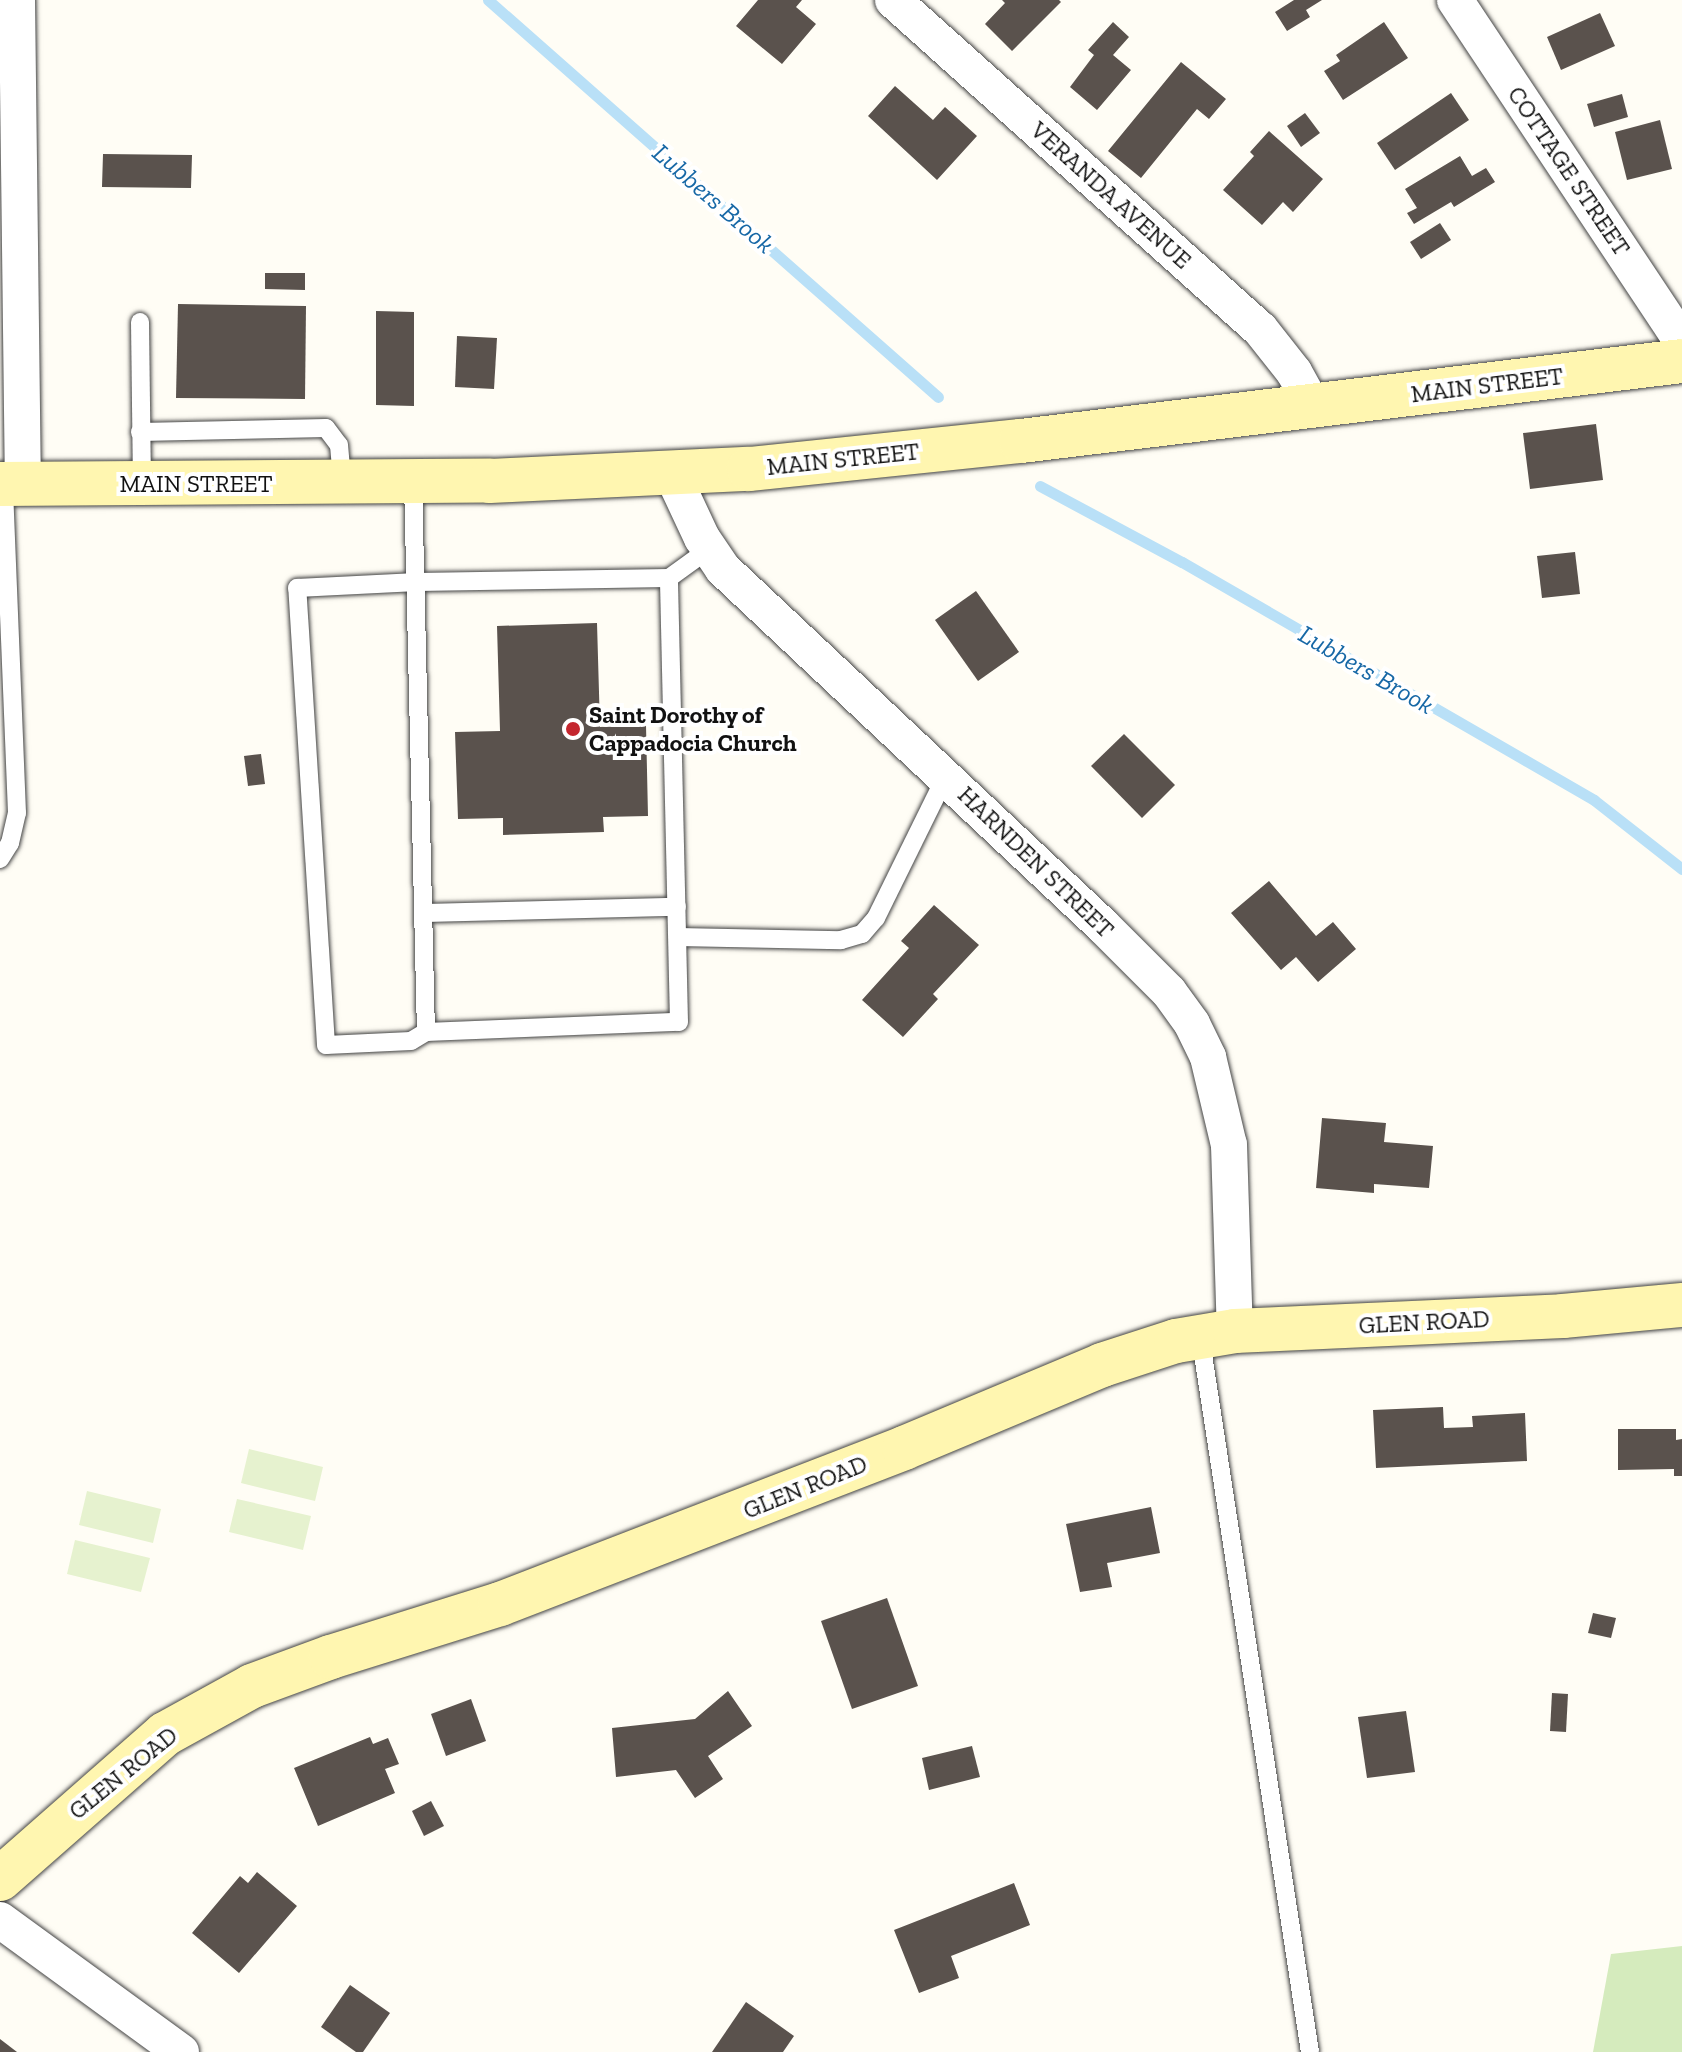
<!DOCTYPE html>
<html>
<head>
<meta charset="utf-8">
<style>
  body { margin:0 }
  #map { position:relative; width:1682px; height:2052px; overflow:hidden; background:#fffdf5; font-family:"Zilla Slab",serif }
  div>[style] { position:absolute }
  .green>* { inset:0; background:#d5ebbd }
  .pitch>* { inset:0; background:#e6f2cf }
  .stream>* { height:11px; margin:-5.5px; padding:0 5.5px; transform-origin:5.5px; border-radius:5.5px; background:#b9e0f7 }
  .building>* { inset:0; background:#5a524d }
  .roads { filter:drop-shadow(0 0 2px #444) drop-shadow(0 0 2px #444) }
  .lane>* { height:18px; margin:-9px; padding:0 9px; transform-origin:9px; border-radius:9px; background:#fff }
  .street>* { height:36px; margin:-18px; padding:0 18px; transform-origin:18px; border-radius:18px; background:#fff }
  .secondary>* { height:44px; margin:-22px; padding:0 22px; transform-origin:22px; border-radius:22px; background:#fff6b0 }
  .dots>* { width:22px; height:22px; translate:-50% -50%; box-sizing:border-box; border:4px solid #fff; border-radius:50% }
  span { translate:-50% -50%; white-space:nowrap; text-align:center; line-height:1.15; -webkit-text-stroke:8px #fff; paint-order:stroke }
  .street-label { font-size:24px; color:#111 }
  .poi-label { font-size:24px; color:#111; font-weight:700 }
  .left { translate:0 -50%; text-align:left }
  .water-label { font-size:26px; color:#1768a6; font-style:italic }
</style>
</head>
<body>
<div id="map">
  <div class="green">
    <i style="clip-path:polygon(1682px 1946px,1682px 2052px,1593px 2052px,1611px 1954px)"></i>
  </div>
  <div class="pitch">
    <i style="clip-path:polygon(249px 1449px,323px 1467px,315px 1501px,241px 1483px)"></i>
    <i style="clip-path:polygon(87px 1491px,161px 1509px,153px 1543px,79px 1525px)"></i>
    <i style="clip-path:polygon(237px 1499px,311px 1516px,303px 1550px,229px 1532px)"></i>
    <i style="clip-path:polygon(75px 1540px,150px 1558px,141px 1592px,67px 1574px)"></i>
  </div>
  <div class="stream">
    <i style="left:488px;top:0;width:600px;rotate:41.42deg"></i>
    <i style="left:1040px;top:486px;width:161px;rotate:28.2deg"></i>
    <i style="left:1182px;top:562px;width:476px;rotate:30deg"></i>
    <i style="left:1594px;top:800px;width:112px;rotate:38.1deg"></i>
  </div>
  <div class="building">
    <i style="clip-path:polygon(758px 0,802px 0,796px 7px,816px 24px,782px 64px,736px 26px)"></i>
    <i style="clip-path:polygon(1002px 0,1059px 0,1061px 2px,1012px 51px,985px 24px,1005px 3px)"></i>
    <i style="clip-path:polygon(1294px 0,1322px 0,1306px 10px,1310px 17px,1287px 31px,1275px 12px)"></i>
    <i style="clip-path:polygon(1600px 13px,1615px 46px,1561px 70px,1547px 37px)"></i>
    <i style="clip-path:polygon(1113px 22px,1129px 37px,1113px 55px,1131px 70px,1097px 110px,1070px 87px,1094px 55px,1088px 50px)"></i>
    <i style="clip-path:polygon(1384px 22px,1408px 58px,1343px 100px,1324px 71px,1340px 61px,1336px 55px)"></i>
    <i style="clip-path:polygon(1181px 62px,1226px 99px,1209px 119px,1197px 109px,1141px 178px,1108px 151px)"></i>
    <i style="clip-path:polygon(895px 86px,933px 120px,945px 107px,977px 136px,937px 180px,868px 116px)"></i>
    <i style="clip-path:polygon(1451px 93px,1469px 120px,1395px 170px,1377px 143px)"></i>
    <i style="clip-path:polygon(1622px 94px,1628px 117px,1594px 127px,1587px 104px)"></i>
    <i style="clip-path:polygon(1305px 113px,1320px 133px,1301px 147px,1287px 126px)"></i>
    <i style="clip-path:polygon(1660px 120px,1672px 169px,1627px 180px,1615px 132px)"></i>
    <i style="clip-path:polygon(1269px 131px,1323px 179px,1293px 212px,1283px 202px,1262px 225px,1223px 190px,1254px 156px,1250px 152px)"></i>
    <i style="clip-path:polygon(103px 154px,192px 155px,191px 188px,102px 187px)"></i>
    <i style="clip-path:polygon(1460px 156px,1472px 176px,1486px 168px,1495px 182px,1454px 207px,1451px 202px,1414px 224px,1407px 213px,1417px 208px,1405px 189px)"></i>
    <i style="clip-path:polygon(1440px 223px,1451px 240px,1421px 259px,1410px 242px)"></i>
    <i style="clip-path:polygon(265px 273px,305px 273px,305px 290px,265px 289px)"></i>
    <i style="clip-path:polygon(178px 304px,306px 306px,305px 399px,176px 398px)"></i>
    <i style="clip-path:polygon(376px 311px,414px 312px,414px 406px,376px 405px)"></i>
    <i style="clip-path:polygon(457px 336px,497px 338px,494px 389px,455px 387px)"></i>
    <i style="clip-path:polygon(1596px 424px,1603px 480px,1530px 489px,1523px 433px)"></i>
    <i style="clip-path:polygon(1575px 552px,1580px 594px,1542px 598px,1537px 556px)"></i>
    <i style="clip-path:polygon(976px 591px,1019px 652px,978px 681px,935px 620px)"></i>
    <i style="clip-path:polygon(597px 623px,600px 727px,646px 725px,648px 816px,603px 817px,604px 832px,503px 835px,503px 818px,458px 819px,455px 732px,500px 731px,497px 626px)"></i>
    <i style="clip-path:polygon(1124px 734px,1175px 785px,1142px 818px,1091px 766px)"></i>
    <i style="clip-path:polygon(261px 754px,265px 784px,248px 786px,244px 756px)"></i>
    <i style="clip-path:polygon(1269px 881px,1316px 936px,1333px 922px,1356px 949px,1318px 982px,1296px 957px,1281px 970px,1231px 913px)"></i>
    <i style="clip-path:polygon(934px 905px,979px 945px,933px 994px,938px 999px,903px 1037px,862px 1000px,909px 948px,901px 941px)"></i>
    <i style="clip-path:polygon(1322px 1118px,1386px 1123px,1384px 1142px,1433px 1146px,1429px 1188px,1374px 1184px,1374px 1193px,1316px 1188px)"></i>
    <i style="clip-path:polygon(1443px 1407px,1444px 1428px,1473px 1427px,1472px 1416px,1525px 1413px,1527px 1461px,1376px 1468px,1373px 1410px)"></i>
    <i style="clip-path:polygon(1618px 1429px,1676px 1429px,1676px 1440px,1682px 1439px,1682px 1476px,1674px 1476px,1674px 1469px,1618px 1470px)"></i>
    <i style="clip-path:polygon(1151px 1507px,1160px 1553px,1107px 1563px,1112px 1587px,1080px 1592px,1066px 1524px)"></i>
    <i style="clip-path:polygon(887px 1598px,918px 1686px,852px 1709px,821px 1621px)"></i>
    <i style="clip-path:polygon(1593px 1613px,1616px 1618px,1611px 1638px,1588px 1633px)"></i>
    <i style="clip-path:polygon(728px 1691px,752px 1726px,708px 1756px,723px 1779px,695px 1798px,676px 1770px,616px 1777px,612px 1728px,695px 1719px)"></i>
    <i style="clip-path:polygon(1552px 1693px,1568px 1694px,1566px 1732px,1550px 1731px)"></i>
    <i style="clip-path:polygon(471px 1699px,486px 1741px,446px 1756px,431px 1714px)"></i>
    <i style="clip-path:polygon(1406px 1711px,1415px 1772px,1367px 1778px,1358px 1717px)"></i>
    <i style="clip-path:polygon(370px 1737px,373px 1744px,388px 1738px,399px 1764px,385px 1769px,395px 1793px,318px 1826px,294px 1768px)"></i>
    <i style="clip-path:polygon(972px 1746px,980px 1777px,929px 1790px,922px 1758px)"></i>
    <i style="clip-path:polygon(431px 1801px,444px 1826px,424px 1836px,412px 1811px)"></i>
    <i style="clip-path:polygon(257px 1872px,297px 1906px,239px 1973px,192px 1933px,240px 1876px,248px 1883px)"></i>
    <i style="clip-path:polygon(1014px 1883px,1030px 1925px,951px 1956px,959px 1978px,919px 1993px,894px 1930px)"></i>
    <i style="clip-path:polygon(350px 1985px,390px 2013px,363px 2052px,356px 2052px,321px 2027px)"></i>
    <i style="clip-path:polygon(746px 2002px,794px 2036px,783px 2052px,712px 2052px)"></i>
    <i style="clip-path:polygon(0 2039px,17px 2052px,0 2052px)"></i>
  </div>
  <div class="roads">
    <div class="lane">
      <i style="left:140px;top:322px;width:161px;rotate:89.3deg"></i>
      <i style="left:140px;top:432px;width:186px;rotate:-1.2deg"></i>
      <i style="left:326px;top:428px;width:21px;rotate:53deg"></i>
      <i style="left:339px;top:445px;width:37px;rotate:85deg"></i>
      <i style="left:413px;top:482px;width:550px;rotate:88.65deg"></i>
      <i style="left:426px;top:1032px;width:253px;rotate:-2.3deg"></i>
      <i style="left:679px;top:1022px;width:444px;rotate:-91.3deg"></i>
      <i style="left:0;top:859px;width:19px;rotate:-58deg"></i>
      <i style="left:10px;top:843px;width:31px;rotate:-77deg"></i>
      <i style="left:17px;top:813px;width:329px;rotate:-92.3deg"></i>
      <i style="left:424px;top:913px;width:253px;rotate:-1.4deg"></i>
      <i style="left:678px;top:937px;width:163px;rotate:1.1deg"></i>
      <i style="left:841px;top:940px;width:22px;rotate:-16deg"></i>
      <i style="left:862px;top:934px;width:21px;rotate:-49deg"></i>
      <i style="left:876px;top:918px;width:158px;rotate:-63.8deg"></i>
      <i style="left:426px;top:1032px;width:17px;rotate:149deg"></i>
      <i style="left:411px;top:1041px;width:85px;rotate:177.3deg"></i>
      <i style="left:326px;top:1045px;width:458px;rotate:-93.6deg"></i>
      <i style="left:297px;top:588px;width:120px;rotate:-2.9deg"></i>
      <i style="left:417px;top:582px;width:252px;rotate:-0.9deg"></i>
      <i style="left:669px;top:578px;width:49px;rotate:-35.9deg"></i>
      <i style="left:1200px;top:1335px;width:725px;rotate:81.28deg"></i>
    </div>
    <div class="street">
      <i style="left:17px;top:0;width:484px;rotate:89.3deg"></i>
      <i style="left:893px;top:0;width:493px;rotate:41.9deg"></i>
      <i style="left:1260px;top:329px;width:55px;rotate:51.7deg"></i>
      <i style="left:1294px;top:372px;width:38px;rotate:61deg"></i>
      <i style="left:1455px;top:0;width:410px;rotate:56.4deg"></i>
      <i style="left:672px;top:474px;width:71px;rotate:64.9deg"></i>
      <i style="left:702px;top:538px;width:37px;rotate:56deg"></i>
      <i style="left:723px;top:569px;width:521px;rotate:43.21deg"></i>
      <i style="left:1103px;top:926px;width:93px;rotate:45deg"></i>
      <i style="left:1169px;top:992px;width:39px;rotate:54deg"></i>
      <i style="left:1192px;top:1024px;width:37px;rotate:64deg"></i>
      <i style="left:1208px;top:1057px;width:90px;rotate:76.6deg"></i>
      <i style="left:1229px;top:1145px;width:186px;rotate:88.2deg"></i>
      <i style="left:0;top:1920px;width:224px;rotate:36.1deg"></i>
    </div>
    <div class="secondary">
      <i style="left:0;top:484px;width:490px;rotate:-0.4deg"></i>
      <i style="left:490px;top:481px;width:259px;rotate:-2.7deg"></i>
      <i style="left:749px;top:469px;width:273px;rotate:-5.9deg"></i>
      <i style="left:1021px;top:441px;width:666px;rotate:-6.9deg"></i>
      <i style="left:0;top:1879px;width:220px;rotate:-41.3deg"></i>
      <i style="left:165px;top:1734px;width:99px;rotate:-28.9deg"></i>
      <i style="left:252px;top:1686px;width:84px;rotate:-20.2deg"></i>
      <i style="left:331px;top:1657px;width:177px;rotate:-17.4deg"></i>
      <i style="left:500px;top:1604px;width:433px;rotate:-21.1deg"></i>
      <i style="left:904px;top:1448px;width:215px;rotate:-22.7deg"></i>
      <i style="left:1102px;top:1365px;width:78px;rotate:-18deg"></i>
      <i style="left:1176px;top:1341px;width:60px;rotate:-9.6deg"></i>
      <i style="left:1235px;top:1331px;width:328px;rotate:-2.6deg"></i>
      <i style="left:1563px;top:1316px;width:120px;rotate:-5.3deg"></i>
    </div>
  </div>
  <div class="dots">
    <i style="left:573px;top:729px;background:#c4262e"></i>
  </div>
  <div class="street-label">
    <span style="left:1569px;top:171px;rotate:56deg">COTTAGE STREET</span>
    <span style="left:1111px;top:195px;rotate:42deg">VERANDA AVENUE</span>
    <span style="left:1487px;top:385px;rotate:-7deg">MAIN STREET</span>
    <span style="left:843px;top:459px;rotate:-6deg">MAIN STREET</span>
    <span style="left:196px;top:484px">MAIN STREET</span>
    <span style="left:1036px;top:862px;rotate:44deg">HARNDEN STREET</span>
    <span style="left:1424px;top:1322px;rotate:-3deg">GLEN ROAD</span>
    <span style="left:805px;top:1487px;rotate:-22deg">GLEN ROAD</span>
    <span style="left:123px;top:1773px;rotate:-39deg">GLEN ROAD</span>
  </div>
  <div class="poi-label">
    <span class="left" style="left:589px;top:729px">Saint Dorothy of<br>Cappadocia Church</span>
  </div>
  <div class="water-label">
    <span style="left:713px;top:199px;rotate:41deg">Lubbers Brook</span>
    <span style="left:1366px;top:670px;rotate:30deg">Lubbers Brook</span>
  </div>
</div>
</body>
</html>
